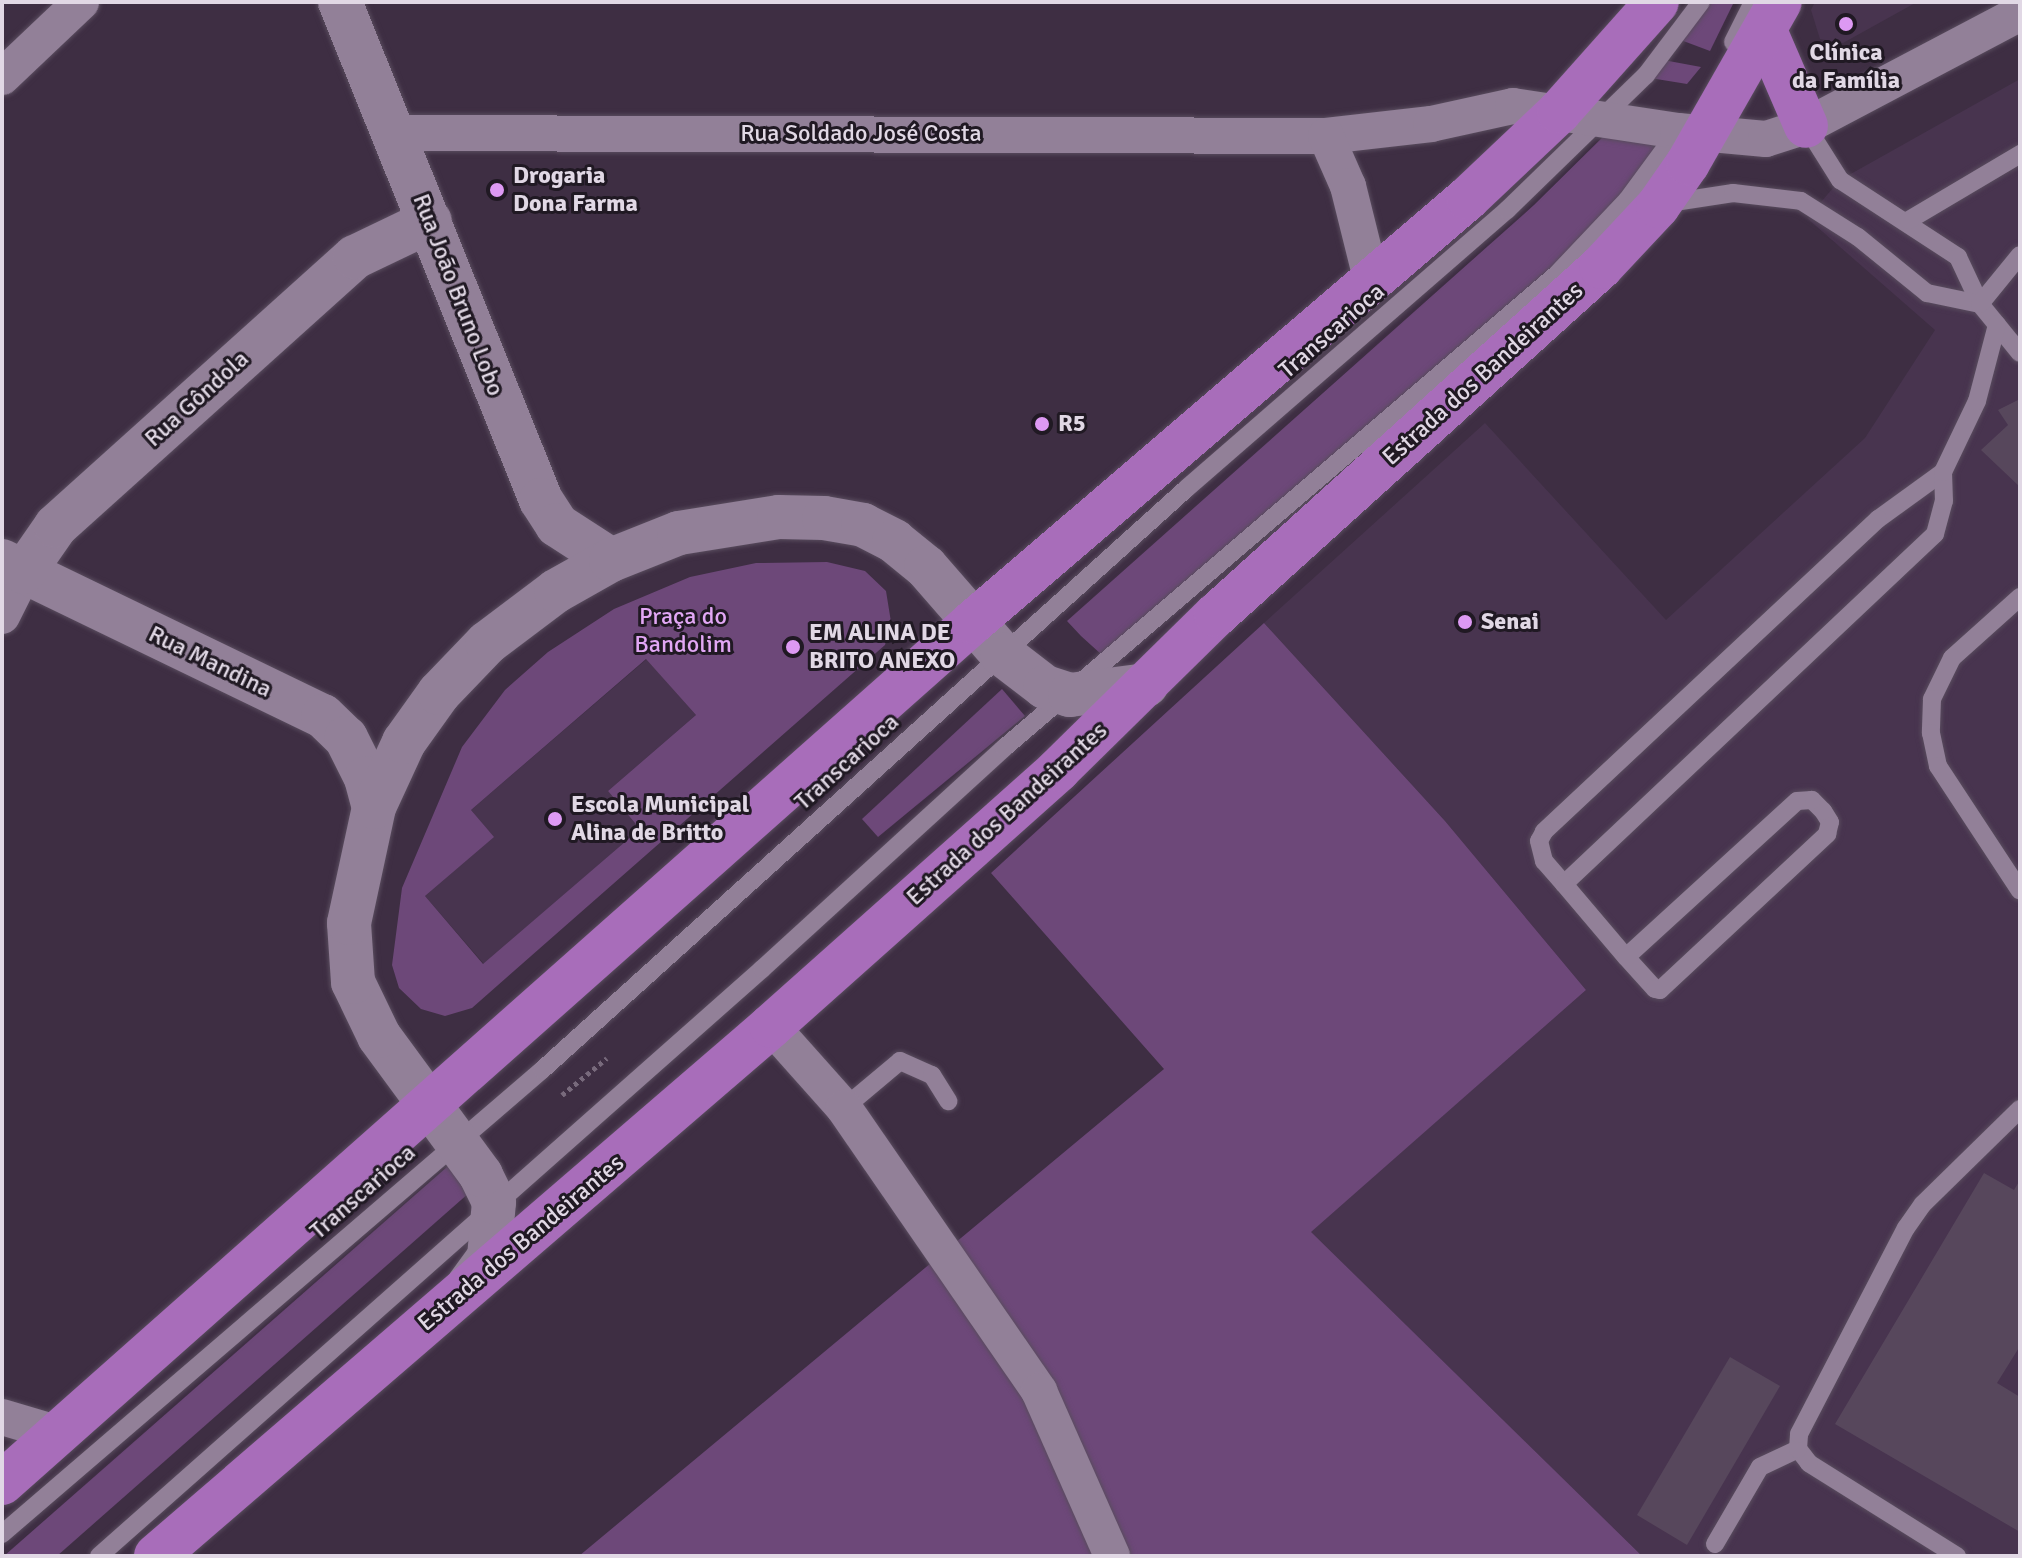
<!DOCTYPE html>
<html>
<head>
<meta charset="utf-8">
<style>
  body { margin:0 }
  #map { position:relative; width:2022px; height:1558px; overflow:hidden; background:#3e2e43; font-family:Signika,sans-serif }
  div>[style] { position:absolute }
  .built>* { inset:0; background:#48344f }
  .green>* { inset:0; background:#6d4879 }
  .building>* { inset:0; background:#57475c }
  .path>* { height:5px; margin-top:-2.5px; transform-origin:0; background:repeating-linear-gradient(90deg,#786a7c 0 4px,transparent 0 8px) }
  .roads { filter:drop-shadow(0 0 2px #594c5e) drop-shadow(0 0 2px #594c5e) }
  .lane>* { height:18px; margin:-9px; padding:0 9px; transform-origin:9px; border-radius:9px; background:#928098 }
  .street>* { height:36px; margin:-18px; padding:0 18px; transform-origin:18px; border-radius:18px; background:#928098 }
  .secondary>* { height:44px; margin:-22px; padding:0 22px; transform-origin:22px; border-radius:22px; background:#928098 }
  .primary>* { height:44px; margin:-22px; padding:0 22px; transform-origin:22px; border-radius:22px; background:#a86dba }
  .dots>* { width:22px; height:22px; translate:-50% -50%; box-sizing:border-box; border:4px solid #201923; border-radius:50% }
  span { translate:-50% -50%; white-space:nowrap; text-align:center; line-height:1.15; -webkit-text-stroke:6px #201923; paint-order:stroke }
  .poi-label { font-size:24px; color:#e1d8e5; font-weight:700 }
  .left { translate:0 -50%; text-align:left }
  .street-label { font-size:24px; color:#e1d8e5 }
  .park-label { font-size:24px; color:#e2a7f5 }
  .frame { position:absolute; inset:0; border:4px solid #e1d8e5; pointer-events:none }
</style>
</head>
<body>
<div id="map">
  <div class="built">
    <i style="clip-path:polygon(1815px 2px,1917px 2px,1843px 43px,1820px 39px,1811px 10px)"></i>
    <i style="clip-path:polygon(2020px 79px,2020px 1556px,1642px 1556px,1310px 1232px,1586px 990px,1445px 821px,1264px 623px,1485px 423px,1666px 620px,1865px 438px,1935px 330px,1808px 219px,1814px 210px,1840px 180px)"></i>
    <i style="clip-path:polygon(647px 659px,696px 715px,608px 791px,640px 829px,484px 964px,425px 896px,493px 837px,471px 810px)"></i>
  </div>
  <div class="green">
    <i style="clip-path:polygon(1703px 2px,1734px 2px,1710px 51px,1678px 39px)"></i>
    <i style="clip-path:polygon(1658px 59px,1701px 67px,1687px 84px,1644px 77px)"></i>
    <i style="clip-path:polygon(1615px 125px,1672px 137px,1585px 238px,1102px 655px,1081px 636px,1067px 621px,1534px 205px)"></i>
    <i style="clip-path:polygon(evenodd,827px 562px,865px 571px,886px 591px,891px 622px,885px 645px,472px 1008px,445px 1016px,421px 1009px,399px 988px,392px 965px,402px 888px,462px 747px,505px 690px,548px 652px,614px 609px,690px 577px,756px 563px,827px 562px,646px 659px,696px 715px,608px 791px,640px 829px,483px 964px,425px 896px,494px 837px,471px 810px,646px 659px)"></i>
    <i style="clip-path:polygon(1264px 623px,1445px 821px,1586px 990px,1311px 1232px,1642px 1556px,579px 1556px,1164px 1069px,991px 873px)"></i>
    <i style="clip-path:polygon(1002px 689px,1025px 716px,878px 837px,862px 819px)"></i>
    <i style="clip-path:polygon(456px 1159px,478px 1185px,57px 1556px,4px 1556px)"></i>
  </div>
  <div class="building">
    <i style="clip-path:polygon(2020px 399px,2020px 487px,1981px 450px,2008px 425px,1998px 410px)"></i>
    <i style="clip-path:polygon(1984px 1173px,2014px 1190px,2020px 1180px,2020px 1346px,1997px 1383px,2020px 1397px,2020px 1532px,1835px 1424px)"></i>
    <i style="clip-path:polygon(1730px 1357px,1780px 1386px,1687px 1545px,1637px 1515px)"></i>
  </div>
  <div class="path">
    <i style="left:562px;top:1095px;width:58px;rotate:-39.4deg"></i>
  </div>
  <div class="roads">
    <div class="lane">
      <i style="left:1733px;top:42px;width:45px;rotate:-63.4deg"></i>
      <i style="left:1806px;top:126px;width:64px;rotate:57.8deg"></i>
      <i style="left:1840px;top:180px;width:141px;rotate:33.1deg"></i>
      <i style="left:1958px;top:257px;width:52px;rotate:64.9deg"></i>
      <i style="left:1980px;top:304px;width:63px;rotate:50.8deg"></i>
      <i style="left:1668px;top:203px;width:66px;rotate:-8.7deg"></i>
      <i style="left:1733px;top:193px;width:68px;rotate:6.7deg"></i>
      <i style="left:1801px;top:201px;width:67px;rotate:32.3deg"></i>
      <i style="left:1858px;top:237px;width:89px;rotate:39.1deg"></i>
      <i style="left:1927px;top:293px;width:54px;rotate:11.7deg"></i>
      <i style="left:1909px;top:220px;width:129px;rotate:-30.7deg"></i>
      <i style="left:1980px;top:304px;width:63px;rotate:-50.8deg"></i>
      <i style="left:1943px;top:472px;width:80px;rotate:144.1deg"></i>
      <i style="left:1878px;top:519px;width:458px;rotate:136.9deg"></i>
      <i style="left:1544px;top:832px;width:10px;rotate:119deg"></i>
      <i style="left:1539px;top:841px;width:21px;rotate:76deg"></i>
      <i style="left:1544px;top:861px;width:30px;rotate:49deg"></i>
      <i style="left:1564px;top:884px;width:510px;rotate:-43.33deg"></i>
      <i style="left:1935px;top:534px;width:34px;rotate:-75deg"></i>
      <i style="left:1944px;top:501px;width:29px;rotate:-92deg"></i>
      <i style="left:1943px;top:472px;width:79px;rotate:-64.4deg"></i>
      <i style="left:1977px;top:401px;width:79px;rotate:-75.3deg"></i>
      <i style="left:2020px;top:597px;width:91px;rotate:138.1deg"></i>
      <i style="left:1952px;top:658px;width:46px;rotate:116deg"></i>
      <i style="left:1932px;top:699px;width:34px;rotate:92deg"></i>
      <i style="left:1931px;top:733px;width:34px;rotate:78deg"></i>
      <i style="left:1938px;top:766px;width:149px;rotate:56.7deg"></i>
      <i style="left:1564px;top:884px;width:96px;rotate:49.7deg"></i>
      <i style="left:1626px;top:957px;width:43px;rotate:47.8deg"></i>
      <i style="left:1655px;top:989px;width:5px;rotate:11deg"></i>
      <i style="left:1660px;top:990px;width:229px;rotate:-43deg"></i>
      <i style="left:1827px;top:834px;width:12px;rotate:-76deg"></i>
      <i style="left:1830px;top:822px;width:13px;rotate:-122deg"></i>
      <i style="left:1823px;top:811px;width:16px;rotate:-135deg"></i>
      <i style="left:1812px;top:800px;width:15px;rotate:176deg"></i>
      <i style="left:1797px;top:801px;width:231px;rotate:137.6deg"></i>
      <i style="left:844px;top:1108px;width:73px;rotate:-40deg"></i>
      <i style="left:900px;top:1061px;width:35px;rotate:24deg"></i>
      <i style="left:932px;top:1075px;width:31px;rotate:58deg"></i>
      <i style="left:2px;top:1534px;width:712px;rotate:-40.67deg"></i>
      <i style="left:542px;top:1070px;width:869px;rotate:-42.06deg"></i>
      <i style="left:1187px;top:488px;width:424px;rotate:-41deg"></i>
      <i style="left:1507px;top:210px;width:194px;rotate:-44.2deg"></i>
      <i style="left:1646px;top:75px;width:91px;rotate:-53deg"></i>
      <i style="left:1715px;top:1544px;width:89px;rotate:-59.7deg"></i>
      <i style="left:1760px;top:1467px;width:42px;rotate:-25.3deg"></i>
      <i style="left:99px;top:1556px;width:886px;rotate:-41.52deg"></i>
      <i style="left:762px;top:969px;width:328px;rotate:-42.4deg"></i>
      <i style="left:1004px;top:748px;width:728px;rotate:-40.6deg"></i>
      <i style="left:1557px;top:274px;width:102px;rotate:-46.6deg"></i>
      <i style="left:1627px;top:200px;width:89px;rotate:-53.6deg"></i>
      <i style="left:1957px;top:1556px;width:175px;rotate:-147.9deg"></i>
      <i style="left:1809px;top:1463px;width:18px;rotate:-128deg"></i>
      <i style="left:1798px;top:1449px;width:15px;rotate:-86deg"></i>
      <i style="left:1799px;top:1434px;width:232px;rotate:-62.6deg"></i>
      <i style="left:1906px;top:1228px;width:29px;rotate:-55deg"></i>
      <i style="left:1923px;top:1204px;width:136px;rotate:-44.4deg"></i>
    </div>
    <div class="street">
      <i style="left:2px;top:77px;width:109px;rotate:-43.5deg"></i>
      <i style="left:396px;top:133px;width:930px;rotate:0.18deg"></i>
      <i style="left:1326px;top:136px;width:106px;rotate:-6.5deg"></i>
      <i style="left:1431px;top:124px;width:84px;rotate:-12.4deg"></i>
      <i style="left:1513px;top:106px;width:167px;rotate:8.6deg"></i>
      <i style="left:1678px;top:131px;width:88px;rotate:5.2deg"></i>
      <i style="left:1766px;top:139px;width:42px;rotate:-18deg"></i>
      <i style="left:1806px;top:126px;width:242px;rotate:-27.8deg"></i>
      <i style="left:1326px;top:136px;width:55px;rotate:66.3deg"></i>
      <i style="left:1348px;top:186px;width:99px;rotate:76deg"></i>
      <i style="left:2px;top:616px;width:49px;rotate:-63.4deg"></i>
      <i style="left:771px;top:1026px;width:110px;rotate:48.3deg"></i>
      <i style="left:844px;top:1108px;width:344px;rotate:55.4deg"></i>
      <i style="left:1039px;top:1391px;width:180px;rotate:66.1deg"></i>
      <i style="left:2px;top:1417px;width:59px;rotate:16.6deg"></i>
    </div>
    <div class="secondary">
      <i style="left:340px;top:2px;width:537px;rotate:68.02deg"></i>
      <i style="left:541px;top:500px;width:30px;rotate:57deg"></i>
      <i style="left:557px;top:525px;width:64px;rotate:32.9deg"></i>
      <i style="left:2px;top:561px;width:356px;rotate:25.8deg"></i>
      <i style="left:323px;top:716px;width:32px;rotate:44deg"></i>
      <i style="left:346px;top:738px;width:45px;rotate:63.4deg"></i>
      <i style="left:366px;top:778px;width:30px;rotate:75deg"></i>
      <i style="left:24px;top:572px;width:56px;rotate:-55.2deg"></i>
      <i style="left:56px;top:526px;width:402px;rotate:-42deg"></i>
      <i style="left:355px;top:257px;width:83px;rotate:-25.6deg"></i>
      <i style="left:468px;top:1286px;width:36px;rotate:-54deg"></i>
      <i style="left:489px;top:1257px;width:55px;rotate:-84.8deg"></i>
      <i style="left:494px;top:1202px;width:30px;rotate:-116deg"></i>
      <i style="left:481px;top:1175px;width:172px;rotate:-126.3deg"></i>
      <i style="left:379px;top:1036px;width:60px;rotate:-115.7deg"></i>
      <i style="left:353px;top:982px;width:59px;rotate:-93.9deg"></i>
      <i style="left:349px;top:923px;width:119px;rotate:-77.8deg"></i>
      <i style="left:374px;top:807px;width:72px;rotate:-65.2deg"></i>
      <i style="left:404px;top:742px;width:60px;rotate:-54.5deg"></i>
      <i style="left:439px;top:693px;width:69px;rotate:-46.2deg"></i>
      <i style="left:487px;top:643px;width:86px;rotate:-37deg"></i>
      <i style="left:556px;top:591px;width:63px;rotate:-29.4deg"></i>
      <i style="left:611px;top:560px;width:73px;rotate:-21.7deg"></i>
      <i style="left:679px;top:533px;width:101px;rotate:-9.1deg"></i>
      <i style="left:779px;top:517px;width:45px;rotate:1.3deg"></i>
      <i style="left:824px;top:518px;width:40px;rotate:10deg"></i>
      <i style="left:863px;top:525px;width:35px;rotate:27deg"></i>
      <i style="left:894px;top:541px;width:41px;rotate:39.1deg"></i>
      <i style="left:926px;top:567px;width:116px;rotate:48.9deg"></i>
      <i style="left:1002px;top:654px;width:54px;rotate:37.5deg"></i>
      <i style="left:1045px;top:687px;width:26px;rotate:18deg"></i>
      <i style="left:1070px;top:695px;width:77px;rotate:-7.5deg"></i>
    </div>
    <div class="primary">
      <i style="left:1766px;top:33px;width:101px;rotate:66.7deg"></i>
      <i style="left:2px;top:1483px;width:1298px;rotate:-41.56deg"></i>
      <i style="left:973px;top:622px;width:652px;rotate:-40.58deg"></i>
      <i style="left:1468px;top:198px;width:125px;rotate:-43.4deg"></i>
      <i style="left:1559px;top:112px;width:147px;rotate:-48.3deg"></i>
      <i style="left:156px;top:1556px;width:812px;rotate:-40.75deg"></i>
      <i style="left:771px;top:1026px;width:385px;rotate:-41.7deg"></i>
      <i style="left:1058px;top:770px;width:221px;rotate:-44.5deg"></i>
      <i style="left:1216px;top:615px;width:519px;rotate:-42.11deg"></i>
      <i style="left:1601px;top:267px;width:83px;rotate:-46.9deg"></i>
      <i style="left:1658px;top:206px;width:52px;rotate:-55.1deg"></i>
      <i style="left:1688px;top:163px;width:185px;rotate:-60.3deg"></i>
    </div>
  </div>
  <div class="dots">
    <i style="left:1846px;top:24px;background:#dd99f3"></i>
    <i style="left:497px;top:190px;background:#dd99f3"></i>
    <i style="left:1042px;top:424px;background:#dd99f3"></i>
    <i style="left:1465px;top:622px;background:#dd99f3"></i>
    <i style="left:793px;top:647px;background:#dd99f3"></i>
    <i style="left:555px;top:819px;background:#dd99f3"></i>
  </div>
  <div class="poi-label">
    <span style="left:1846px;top:67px">Clínica<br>da Família</span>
    <span class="left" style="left:513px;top:190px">Drogaria<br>Dona Farma</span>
    <span class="left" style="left:1058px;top:424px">R5</span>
    <span class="left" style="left:1481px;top:622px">Senai</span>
    <span class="left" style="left:809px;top:647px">EM ALINA DE<br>BRITO ANEXO</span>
    <span class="left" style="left:571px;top:819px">Escola Municipal<br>Alina de Britto</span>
  </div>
  <div class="street-label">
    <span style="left:861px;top:134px">Rua Soldado José Costa</span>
    <span style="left:458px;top:295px;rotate:69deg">Rua João Bruno Lobo</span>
    <span style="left:1332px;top:331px;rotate:-41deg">Transcarioca</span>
    <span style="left:1483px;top:374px;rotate:-42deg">Estrada dos Bandeirantes</span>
    <span style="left:197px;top:399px;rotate:-42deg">Rua Gôndola</span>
    <span style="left:210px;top:662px;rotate:26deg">Rua Mandina</span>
    <span style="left:847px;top:762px;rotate:-42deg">Transcarioca</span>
    <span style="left:1007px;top:814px;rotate:-42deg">Estrada dos Bandeirantes</span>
    <span style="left:363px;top:1192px;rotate:-41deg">Transcarioca</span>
    <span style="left:521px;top:1243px;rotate:-40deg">Estrada dos Bandeirantes</span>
  </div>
  <div class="park-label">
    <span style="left:683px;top:631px">Praça do<br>Bandolim</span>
  </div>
  <div class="frame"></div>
</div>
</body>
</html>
